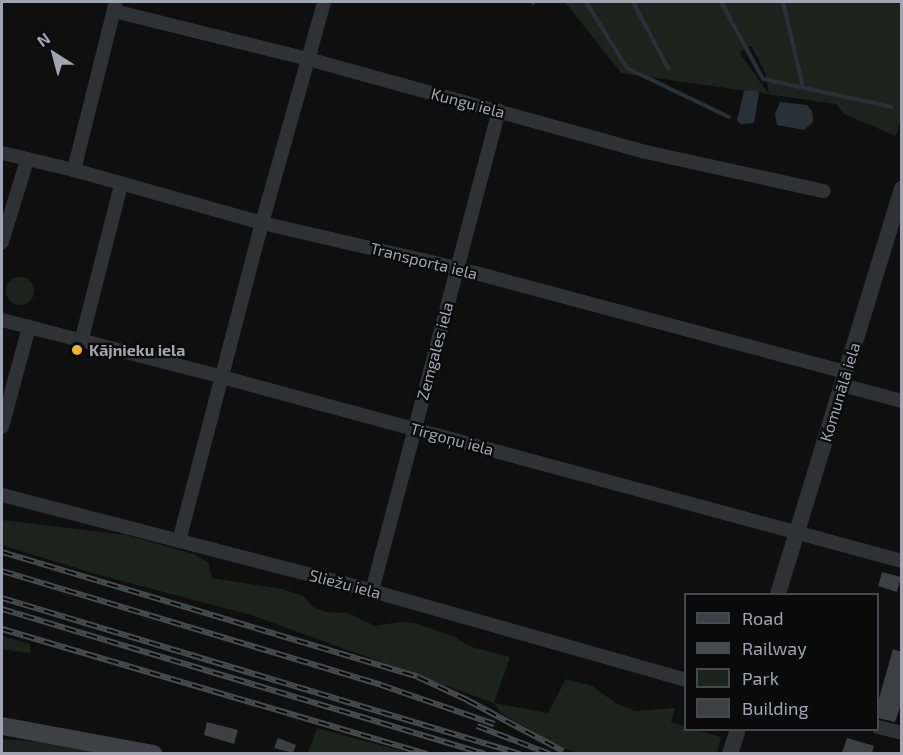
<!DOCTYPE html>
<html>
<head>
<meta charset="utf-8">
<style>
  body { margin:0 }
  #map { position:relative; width:903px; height:755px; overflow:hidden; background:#0f0f10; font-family:"Exo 2",sans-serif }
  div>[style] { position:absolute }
  .green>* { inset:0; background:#1c231d }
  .round { border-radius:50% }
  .water>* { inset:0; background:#293138 }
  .stream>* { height:4px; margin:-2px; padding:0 2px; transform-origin:2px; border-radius:2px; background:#293138 }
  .building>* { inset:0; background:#3e3f43 }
  .minor>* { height:14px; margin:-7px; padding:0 7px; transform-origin:7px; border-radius:7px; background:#303135 }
  .tertiary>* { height:16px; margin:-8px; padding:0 8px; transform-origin:8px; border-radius:8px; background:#303135 }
  .secondary>* { height:18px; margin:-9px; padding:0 9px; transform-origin:9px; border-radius:9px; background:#3e4045 }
  .rail>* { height:6px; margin-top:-3px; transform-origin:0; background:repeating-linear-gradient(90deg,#0a0a0b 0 11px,#494b50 0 22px); box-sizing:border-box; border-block:2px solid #494b50 }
  .dots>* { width:16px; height:16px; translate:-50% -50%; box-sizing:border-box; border:3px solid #0a0a0b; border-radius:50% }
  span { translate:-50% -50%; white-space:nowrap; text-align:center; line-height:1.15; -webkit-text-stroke:4.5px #0a0a0b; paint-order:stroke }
  .street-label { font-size:16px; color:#a0a5b1 }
  .poi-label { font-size:16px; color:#a0a5b1; font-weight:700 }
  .left { translate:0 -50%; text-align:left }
  .frame { position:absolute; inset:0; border:3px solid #a0a5b1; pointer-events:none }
  .legend { position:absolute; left:684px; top:593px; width:195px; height:138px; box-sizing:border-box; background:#0a0a0b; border:2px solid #46484d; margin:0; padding:8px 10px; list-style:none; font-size:18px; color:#a0a5b1 }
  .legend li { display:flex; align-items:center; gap:12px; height:30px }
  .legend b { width:30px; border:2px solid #46484d }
  .north { position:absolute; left:24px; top:24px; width:60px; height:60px; -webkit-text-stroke:4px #0a0a0b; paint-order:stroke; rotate:324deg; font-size:16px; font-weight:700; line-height:24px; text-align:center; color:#a0a5b1 }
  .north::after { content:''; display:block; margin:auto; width:21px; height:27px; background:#a0a5b1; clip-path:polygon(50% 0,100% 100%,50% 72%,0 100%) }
</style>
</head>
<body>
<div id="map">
  <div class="green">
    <i style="clip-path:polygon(evenodd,565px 2px,901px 2px,902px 115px,896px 136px,844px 114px,836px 104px,621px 73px,565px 2px,751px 46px,765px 72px,769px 94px,739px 52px,751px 46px)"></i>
    <i class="round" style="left:6px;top:277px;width:28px;height:28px"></i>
    <i style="clip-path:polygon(2px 520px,126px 535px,193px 554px,208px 562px,212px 578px,282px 589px,303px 596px,313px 607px,326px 612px,348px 613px,375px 626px,399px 622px,415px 623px,452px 636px,472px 647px,510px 657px,494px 703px,548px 713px,566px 679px,592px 686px,614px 702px,635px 711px,675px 708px,671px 722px,685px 726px,686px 730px,697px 730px,721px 737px,717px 753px,578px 753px,554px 744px,501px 713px,494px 703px,251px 615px,99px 575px,2px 545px)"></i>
    <i style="clip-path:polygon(2px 636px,30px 644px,30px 653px,2px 649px)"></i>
    <i style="clip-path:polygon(317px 728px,409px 753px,308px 753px)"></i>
    <i style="clip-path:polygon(2px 739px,75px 745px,119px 753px,2px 753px)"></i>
  </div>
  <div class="water">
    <i style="clip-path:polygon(754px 90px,759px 93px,754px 123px,741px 124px,737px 121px,744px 91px)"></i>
    <i style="clip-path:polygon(780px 102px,807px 105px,812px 111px,813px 122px,804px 130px,777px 125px,775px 114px)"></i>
  </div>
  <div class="stream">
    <i style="left:586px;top:2px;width:78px;rotate:58.2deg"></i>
    <i style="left:627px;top:68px;width:113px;rotate:25.7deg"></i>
    <i style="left:633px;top:2px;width:75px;rotate:62.1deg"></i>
    <i style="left:721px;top:2px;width:88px;rotate:61.4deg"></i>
    <i style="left:763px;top:79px;width:131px;rotate:12.3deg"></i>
    <i style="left:783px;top:2px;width:87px;rotate:76.8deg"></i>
    <i style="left:533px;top:3px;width:1px;rotate:-45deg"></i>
  </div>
  <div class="building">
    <i style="clip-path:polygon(882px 572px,901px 577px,897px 592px,878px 586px)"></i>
    <i style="clip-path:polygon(893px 649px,902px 652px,902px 701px,895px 722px,878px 718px,878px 702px)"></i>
    <i style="clip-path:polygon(207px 722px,238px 730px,234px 744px,204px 735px)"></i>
    <i style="clip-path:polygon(278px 738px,296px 745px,293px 753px,274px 748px)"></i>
    <i style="clip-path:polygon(847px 738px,874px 746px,872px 753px,842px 753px)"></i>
  </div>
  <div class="minor">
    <i style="left:114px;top:11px;width:200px;rotate:13.9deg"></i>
    <i style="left:308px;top:59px;width:351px;rotate:15.4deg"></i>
    <i style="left:646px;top:152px;width:182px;rotate:12.4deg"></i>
    <i style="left:2px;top:153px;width:74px;rotate:13.3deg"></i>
    <i style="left:74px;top:170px;width:195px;rotate:15.7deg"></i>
    <i style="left:262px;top:223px;width:200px;rotate:13deg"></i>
    <i style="left:457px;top:268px;width:402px;rotate:15deg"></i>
    <i style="left:74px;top:170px;width:173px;rotate:-76deg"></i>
    <i style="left:2px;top:242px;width:86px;rotate:-73deg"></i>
    <i style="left:2px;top:320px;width:227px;rotate:14.5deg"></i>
    <i style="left:222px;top:377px;width:704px;rotate:15.14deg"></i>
    <i style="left:81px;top:342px;width:162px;rotate:-75.7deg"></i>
    <i style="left:842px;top:385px;width:62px;rotate:14.9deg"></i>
    <i style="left:2px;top:427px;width:104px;rotate:-74.9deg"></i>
    <i style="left:2px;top:495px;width:382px;rotate:14.5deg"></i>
    <i style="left:372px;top:591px;width:326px;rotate:15.8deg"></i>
    <i style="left:179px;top:541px;width:329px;rotate:-75.4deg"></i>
    <i style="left:262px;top:223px;width:230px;rotate:-74.3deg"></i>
    <i style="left:372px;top:591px;width:497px;rotate:-75.2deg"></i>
    <i style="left:878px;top:727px;width:25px;rotate:14deg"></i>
  </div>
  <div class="tertiary">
    <i style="left:778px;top:594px;width:424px;rotate:-73deg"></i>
    <i style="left:730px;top:754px;width:25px;rotate:-72deg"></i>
  </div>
  <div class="secondary">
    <i style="left:2px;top:726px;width:154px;rotate:10.5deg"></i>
  </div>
  <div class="rail">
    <i style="left:2px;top:552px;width:434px;rotate:16.7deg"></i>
    <i style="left:418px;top:677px;width:54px;rotate:25.1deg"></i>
    <i style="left:467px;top:700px;width:109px;rotate:28deg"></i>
    <i style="left:2px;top:571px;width:396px;rotate:16.7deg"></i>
    <i style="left:381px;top:685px;width:120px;rotate:19deg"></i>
    <i style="left:2px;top:598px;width:541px;rotate:16.76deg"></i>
    <i style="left:2px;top:609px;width:504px;rotate:16.71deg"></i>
    <i style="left:2px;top:629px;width:444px;rotate:16.4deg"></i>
    <i style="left:477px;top:726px;width:78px;rotate:21deg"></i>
  </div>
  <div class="dots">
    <i style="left:77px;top:350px;background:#efb329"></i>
  </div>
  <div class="street-label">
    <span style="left:468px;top:103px;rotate:15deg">Kungu iela</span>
    <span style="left:424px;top:261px;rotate:14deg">Transporta iela</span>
    <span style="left:435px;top:351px;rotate:-75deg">Zemgales iela</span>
    <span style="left:840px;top:392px;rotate:-73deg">Komunālā iela</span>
    <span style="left:452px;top:439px;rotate:15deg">Tirgoņu iela</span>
    <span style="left:345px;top:584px;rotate:15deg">Sliežu iela</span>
  </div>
  <div class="poi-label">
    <span class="left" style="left:89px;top:350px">Kājnieku iela</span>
  </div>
  <div class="frame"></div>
  <ul class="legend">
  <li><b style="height:8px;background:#3e4045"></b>Road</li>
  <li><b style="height:8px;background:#494b50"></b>Railway</li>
  <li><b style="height:16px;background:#1c231d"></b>Park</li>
  <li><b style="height:16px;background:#3e3f43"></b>Building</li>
  </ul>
  <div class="north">N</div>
</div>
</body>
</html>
